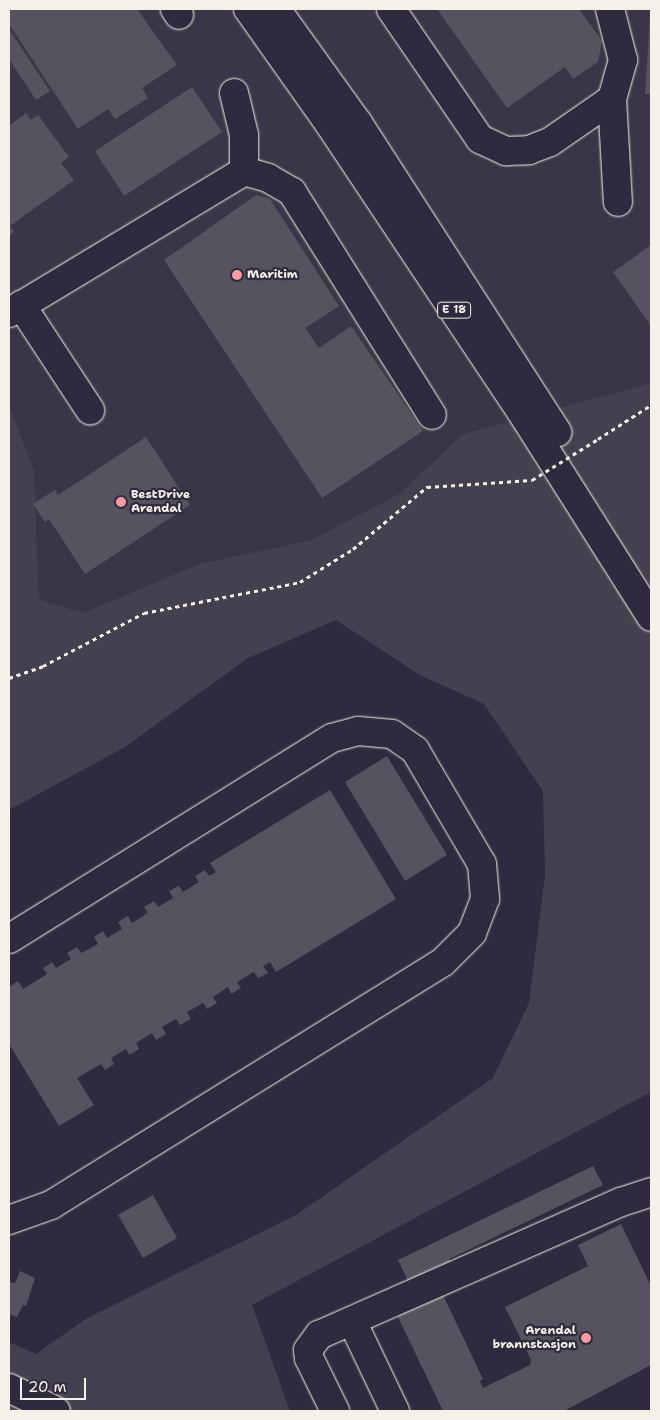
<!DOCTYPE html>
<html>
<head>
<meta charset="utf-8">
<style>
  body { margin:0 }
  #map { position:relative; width:660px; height:1420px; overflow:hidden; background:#2f2a3d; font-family:"Shantell Sans",sans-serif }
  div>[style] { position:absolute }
  .built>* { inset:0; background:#3b3647 }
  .green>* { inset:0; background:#454050 }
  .building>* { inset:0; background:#56525f }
  .path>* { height:3px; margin-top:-1.5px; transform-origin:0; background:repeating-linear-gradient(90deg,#f4f1e8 0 4px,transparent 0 8px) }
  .roads { filter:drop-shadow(0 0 1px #f4f1e8) drop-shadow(0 0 1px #f4f1e8) }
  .minor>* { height:28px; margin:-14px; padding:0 14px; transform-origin:14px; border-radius:14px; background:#2f2a3d }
  .highway>* { height:28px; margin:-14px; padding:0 14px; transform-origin:14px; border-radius:14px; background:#2f2a3d }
  .path-bridge>* { height:3px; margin-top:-1.5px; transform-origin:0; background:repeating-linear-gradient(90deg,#f4f1e8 0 4px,transparent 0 8px) }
  .dots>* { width:14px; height:14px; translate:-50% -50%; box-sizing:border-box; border:2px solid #2f2a3d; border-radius:50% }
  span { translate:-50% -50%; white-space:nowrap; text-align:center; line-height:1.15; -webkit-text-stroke:4.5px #2f2a3d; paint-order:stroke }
  .shield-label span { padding:1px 4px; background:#2f2a3d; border:1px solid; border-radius:4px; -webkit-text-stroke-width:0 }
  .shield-label { font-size:11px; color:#f4f1e8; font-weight:700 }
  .poi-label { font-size:12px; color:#f4f1e8; font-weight:700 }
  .left { translate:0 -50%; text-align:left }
  .right { translate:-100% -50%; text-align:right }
  .frame { position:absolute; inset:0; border:10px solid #f4f1e8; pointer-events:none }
  .scale { position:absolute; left:20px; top:1378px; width:66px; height:22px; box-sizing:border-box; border:2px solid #f4f1e8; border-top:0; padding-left:6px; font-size:15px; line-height:18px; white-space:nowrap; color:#f4f1e8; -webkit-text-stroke:4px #2f2a3d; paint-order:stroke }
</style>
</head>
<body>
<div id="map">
  <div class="built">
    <i style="clip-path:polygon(9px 9px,651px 9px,651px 383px,463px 434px,399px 494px,311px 540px,199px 564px,83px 613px,39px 599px,34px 470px,9px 405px)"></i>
  </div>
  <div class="green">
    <i style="clip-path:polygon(651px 383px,651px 1092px,252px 1305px,290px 1411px,9px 1411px,9px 1342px,36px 1354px,87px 1318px,296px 1215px,493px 1078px,529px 1003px,545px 875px,543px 791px,484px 704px,420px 675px,336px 620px,248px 658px,125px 747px,9px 810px,9px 405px,34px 470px,39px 599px,83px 613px,199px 564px,311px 540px,399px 494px,463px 434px)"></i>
  </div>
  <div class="building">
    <i style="clip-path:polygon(9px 9px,137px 9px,177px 65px,142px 88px,148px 98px,115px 119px,108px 109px,78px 129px,9px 24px)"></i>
    <i style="clip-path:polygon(437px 9px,579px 9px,602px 41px,598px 62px,573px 79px,565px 67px,507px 108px)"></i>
    <i style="clip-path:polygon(650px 15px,651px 15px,651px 94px,645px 94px)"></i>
    <i style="clip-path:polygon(9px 29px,50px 91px,36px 100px,9px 59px)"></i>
    <i style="clip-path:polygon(192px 87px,222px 132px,124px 196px,95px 151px)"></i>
    <i style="clip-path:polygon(26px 113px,31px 120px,38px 115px,69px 157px,61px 163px,74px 180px,10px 226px,14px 232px,9px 236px,9px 126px)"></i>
    <i style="clip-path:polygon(256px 195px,270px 199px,339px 306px,305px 328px,319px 348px,351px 326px,423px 431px,322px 498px,164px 260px)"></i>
    <i style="clip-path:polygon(651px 245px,651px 326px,613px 272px)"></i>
    <i style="clip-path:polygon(146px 437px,190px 505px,85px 574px,49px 519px,45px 522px,33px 504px,55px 490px,58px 495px)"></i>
    <i style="clip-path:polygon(387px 756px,447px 855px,405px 881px,345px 782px)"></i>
    <i style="clip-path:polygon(330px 790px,396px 899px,276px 972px,270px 962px,263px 966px,268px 973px,258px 978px,254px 972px,237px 982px,241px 988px,231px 994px,228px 987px,213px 997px,217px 1003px,207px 1009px,203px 1003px,187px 1012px,191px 1019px,180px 1025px,176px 1019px,162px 1027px,166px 1034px,156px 1040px,152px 1033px,136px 1043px,139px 1049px,129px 1055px,126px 1049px,111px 1058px,114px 1064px,105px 1070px,101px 1064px,77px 1078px,94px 1105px,59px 1126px,9px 1044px,9px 987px,18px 981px,23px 989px,47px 974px,43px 968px,52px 962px,56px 968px,71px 959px,67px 953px,77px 947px,81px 953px,98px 944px,94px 937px,103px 931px,107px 938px,122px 929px,118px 922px,128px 916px,132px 923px,148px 913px,144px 907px,154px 901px,158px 907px,173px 898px,169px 891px,179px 886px,183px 892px,199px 882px,195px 876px,205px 870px,209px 876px,216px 872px,210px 863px)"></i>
    <i style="clip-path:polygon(593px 1166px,603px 1185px,449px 1259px,451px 1263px,409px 1283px,398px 1260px)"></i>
    <i style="clip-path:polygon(153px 1195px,177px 1238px,143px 1258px,118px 1215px)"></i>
    <i style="clip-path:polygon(621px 1224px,651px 1286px,651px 1365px,564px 1411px,443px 1411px,397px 1315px,442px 1293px,483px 1379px,480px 1381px,483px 1388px,530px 1365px,531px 1360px,505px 1307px,588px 1266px,578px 1245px)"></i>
    <i style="clip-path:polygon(20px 1271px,35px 1278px,26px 1306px,23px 1305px,17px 1317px,9px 1314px,9px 1282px,15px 1283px)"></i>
  </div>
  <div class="path">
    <i style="left:598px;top:439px;width:63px;rotate:-32.7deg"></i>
    <i style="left:9px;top:678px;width:36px;rotate:-19deg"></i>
    <i style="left:43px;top:666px;width:114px;rotate:-27.7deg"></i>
    <i style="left:144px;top:613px;width:159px;rotate:-11.2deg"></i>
    <i style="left:300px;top:582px;width:62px;rotate:-31.9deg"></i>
    <i style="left:353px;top:549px;width:97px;rotate:-40deg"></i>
    <i style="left:427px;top:487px;width:105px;rotate:-3.8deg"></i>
  </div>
  <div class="roads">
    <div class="minor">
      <i style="left:175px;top:9px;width:7px;rotate:56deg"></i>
      <i style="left:391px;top:9px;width:158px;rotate:55.6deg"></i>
      <i style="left:480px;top:139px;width:29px;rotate:25deg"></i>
      <i style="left:506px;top:151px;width:23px;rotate:-2deg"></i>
      <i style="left:529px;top:150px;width:22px;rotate:-21deg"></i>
      <i style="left:550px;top:142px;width:75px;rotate:-34.7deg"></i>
      <i style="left:612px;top:99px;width:41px;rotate:-74.2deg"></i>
      <i style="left:623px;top:60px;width:53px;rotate:-104.3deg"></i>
      <i style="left:234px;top:93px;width:43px;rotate:76.6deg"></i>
      <i style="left:244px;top:135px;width:36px;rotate:90deg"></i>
      <i style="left:612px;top:99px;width:103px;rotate:86.7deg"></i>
      <i style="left:21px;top:305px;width:126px;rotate:56.7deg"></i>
      <i style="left:9px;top:313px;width:275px;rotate:-31.1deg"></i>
      <i style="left:244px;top:171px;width:25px;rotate:16deg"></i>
      <i style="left:268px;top:178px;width:28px;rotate:30deg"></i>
      <i style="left:292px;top:192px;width:263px;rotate:57.9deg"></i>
      <i style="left:9px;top:939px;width:380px;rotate:-31.9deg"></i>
      <i style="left:332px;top:738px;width:27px;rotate:-15deg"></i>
      <i style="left:358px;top:731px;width:34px;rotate:5deg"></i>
      <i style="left:392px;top:734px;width:28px;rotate:35deg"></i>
      <i style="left:415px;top:750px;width:132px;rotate:59.6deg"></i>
      <i style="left:482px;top:864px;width:35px;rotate:85deg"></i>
      <i style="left:485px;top:899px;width:36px;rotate:111deg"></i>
      <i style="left:472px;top:933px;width:41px;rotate:135deg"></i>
      <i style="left:443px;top:962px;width:461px;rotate:148.2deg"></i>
      <i style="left:51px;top:1205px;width:45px;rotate:160.3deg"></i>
      <i style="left:352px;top:1321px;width:100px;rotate:64.5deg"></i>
      <i style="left:9px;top:1388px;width:52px;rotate:26.1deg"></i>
      <i style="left:335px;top:1411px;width:59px;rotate:-116.1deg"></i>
      <i style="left:309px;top:1358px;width:8px;rotate:-97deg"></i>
      <i style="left:308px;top:1350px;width:19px;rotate:-54deg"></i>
      <i style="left:319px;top:1335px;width:330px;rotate:-23.8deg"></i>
      <i style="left:621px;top:1202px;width:32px;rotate:-18deg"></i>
    </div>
    <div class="highway">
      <i style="left:248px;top:9px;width:142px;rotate:54.7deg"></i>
      <i style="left:330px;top:125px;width:353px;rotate:56.3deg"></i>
      <i style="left:526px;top:419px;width:234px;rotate:57.7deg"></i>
      <i style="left:276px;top:9px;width:140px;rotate:54.3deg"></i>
      <i style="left:358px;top:123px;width:368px;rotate:57.2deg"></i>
    </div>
  </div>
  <div class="path-bridge">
    <i style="left:532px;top:480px;width:78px;rotate:-31.8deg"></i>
  </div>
  <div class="dots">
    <i style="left:237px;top:275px;background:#ff9aa2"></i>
    <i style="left:121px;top:502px;background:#ff9aa2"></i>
    <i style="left:586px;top:1338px;background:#ff9aa2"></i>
  </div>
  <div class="shield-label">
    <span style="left:454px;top:310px">E 18</span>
  </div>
  <div class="poi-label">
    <span class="left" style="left:247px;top:275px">Maritim</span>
    <span class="left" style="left:131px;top:502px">BestDrive<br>Arendal</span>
    <span class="right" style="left:576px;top:1338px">Arendal<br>brannstasjon</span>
  </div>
  <div class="frame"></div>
  <div class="scale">20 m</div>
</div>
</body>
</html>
